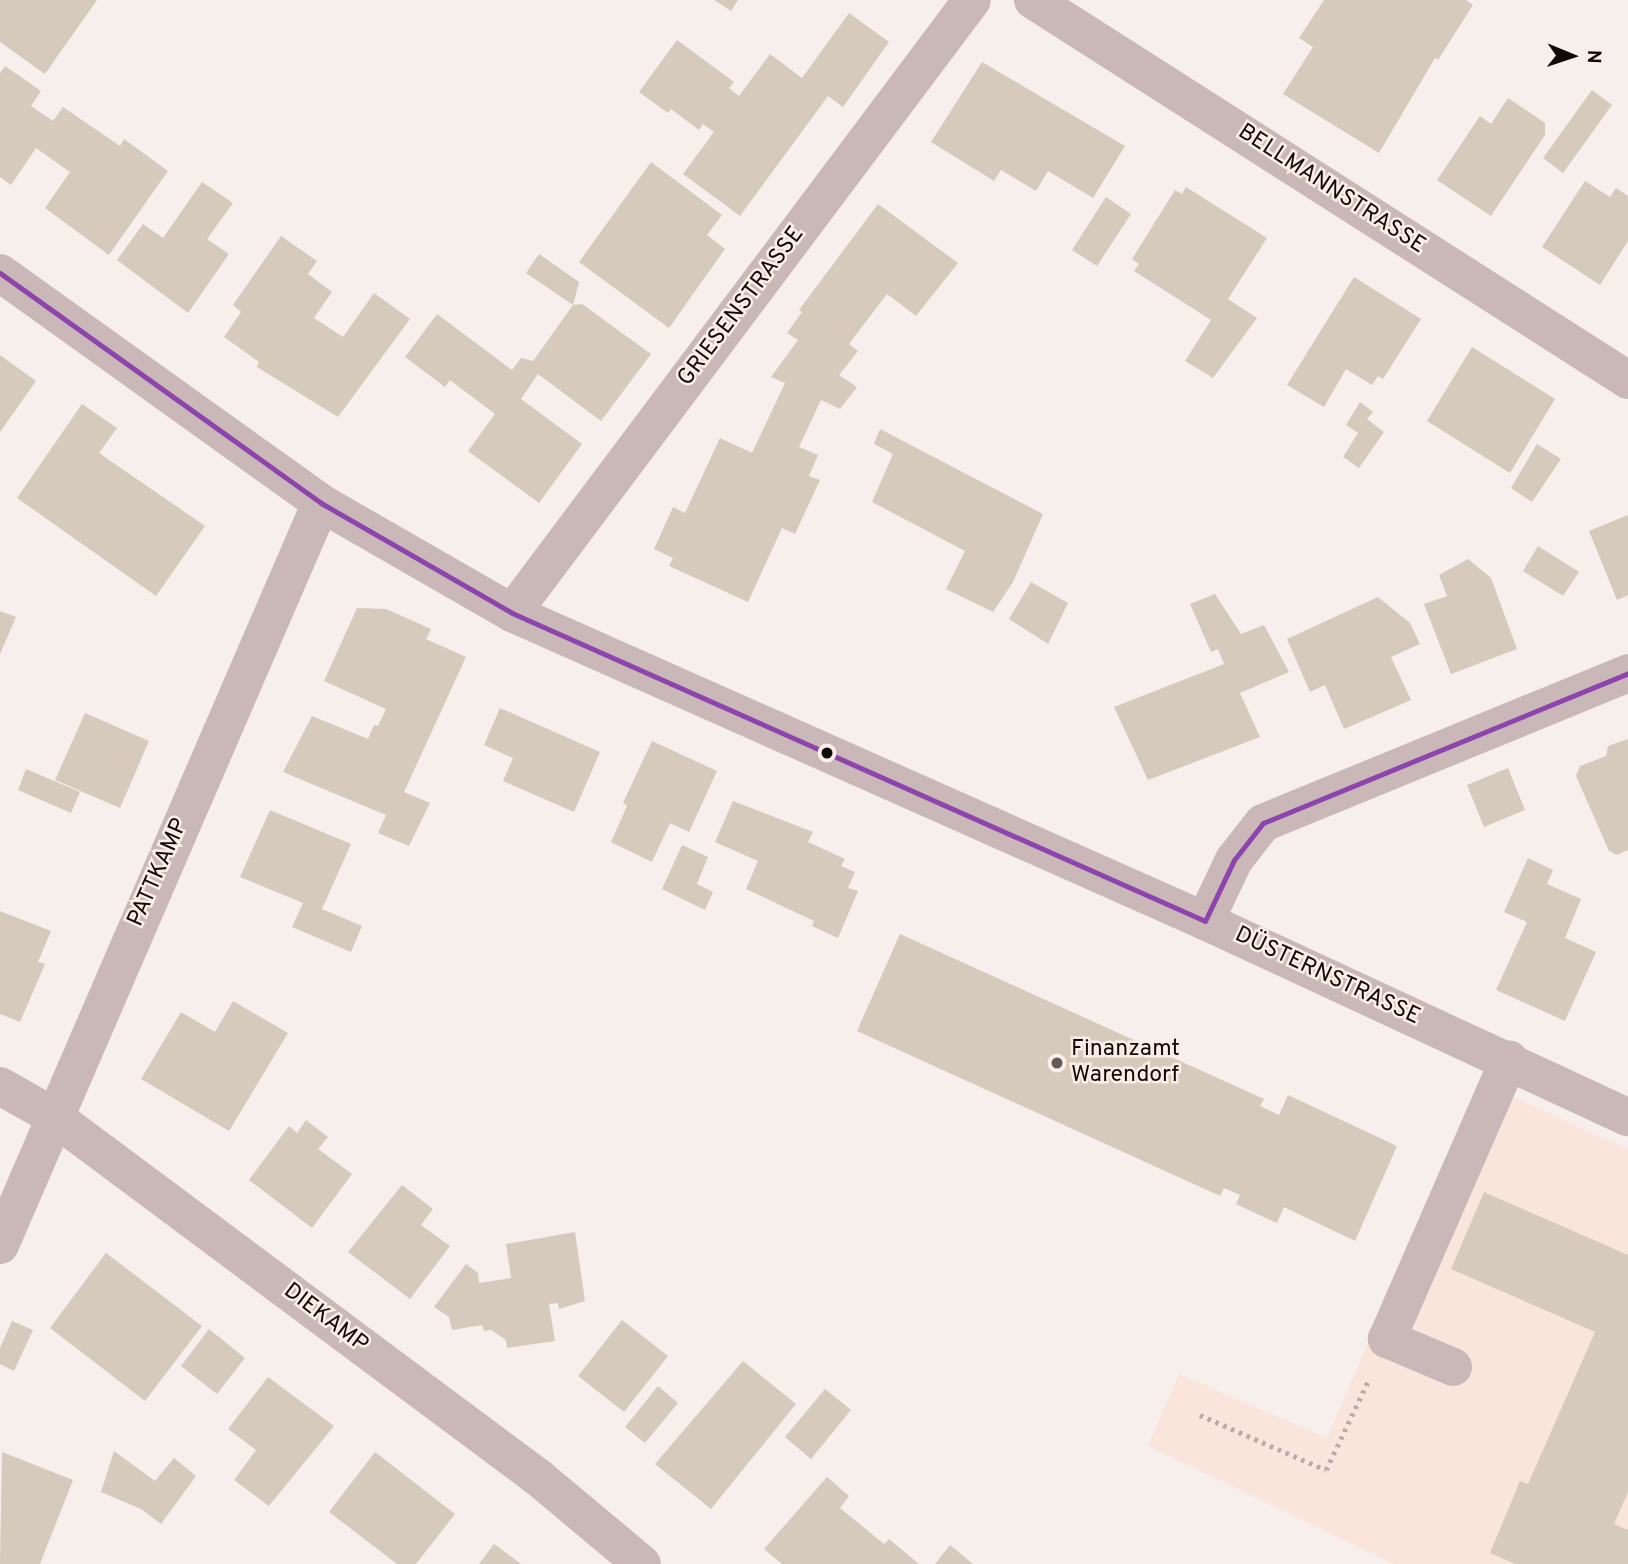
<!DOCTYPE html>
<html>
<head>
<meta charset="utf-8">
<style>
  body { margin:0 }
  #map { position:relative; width:1628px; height:1564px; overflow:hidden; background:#f7efec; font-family:Overpass,sans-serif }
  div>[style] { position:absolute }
  .built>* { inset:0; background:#f9e5dc }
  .building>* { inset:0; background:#d6cabd }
  .path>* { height:4.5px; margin-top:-2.25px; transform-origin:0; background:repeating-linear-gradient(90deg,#b8abaa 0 3.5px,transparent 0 8.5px) }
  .minor>* { height:38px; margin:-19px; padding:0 19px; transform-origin:19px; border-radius:19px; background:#c9b8b7 }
  .bus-1>* { height:5px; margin:-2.5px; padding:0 2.5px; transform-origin:2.5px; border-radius:2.5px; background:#8e44ad }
  .dots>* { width:19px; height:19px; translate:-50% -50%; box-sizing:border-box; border:4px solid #fceee7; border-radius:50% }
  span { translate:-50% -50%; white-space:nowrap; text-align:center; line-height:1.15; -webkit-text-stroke:5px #fceee7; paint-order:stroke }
  .street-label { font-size:23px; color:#110a07 }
  .poi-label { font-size:23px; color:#110a07 }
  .left { translate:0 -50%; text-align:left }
  .north { position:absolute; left:1537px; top:21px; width:70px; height:70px; -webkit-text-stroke:5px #fceee7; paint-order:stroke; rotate:92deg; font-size:19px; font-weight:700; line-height:28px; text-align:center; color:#110a07 }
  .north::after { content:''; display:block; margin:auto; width:24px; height:32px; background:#110a07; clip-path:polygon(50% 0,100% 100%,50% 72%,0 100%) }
</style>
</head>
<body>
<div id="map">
  <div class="built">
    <i style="clip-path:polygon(1480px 1082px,1628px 1149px,1628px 1564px,1394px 1564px,1148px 1446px,1179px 1374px,1327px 1438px)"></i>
  </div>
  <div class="building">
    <i style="clip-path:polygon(0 0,97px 0,45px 74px,0 42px)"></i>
    <i style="clip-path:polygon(714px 0,738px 0,731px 11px)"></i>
    <i style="clip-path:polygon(1324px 0,1466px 0,1473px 5px,1438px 60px,1435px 58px,1379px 153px,1283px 94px,1313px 47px,1299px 38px)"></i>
    <i style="clip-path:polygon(849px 13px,889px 42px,843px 107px,828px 96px,740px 216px,683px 174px,714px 132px,703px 124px,699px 130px,671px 109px,668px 113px,639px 92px,677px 40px,734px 82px,729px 88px,739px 96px,770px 54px,802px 78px)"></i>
    <i style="clip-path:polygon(982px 62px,1125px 146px,1093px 198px,1048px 171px,1036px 191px,1001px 170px,994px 181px,931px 142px)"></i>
    <i style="clip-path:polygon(5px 66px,41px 91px,31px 106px,53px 121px,63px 107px,120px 146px,124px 139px,168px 171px,109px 255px,45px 208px,70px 172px,36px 148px,11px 185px,0 177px,0 73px)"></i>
    <i style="clip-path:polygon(1592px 90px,1612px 105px,1563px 173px,1543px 158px)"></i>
    <i style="clip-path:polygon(1508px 98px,1545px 123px,1545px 135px,1491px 216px,1437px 180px,1480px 116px,1491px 124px)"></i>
    <i style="clip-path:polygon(651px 162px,722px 215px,707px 235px,725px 249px,669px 328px,579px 262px)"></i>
    <i style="clip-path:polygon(1585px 181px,1610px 197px,1616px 188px,1628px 196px,1628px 241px,1600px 285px,1542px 247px)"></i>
    <i style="clip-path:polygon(202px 182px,233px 203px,207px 239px,229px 254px,188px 313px,117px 260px,143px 224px,163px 238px)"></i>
    <i style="clip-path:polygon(1186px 187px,1267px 238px,1228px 299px,1257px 318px,1213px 378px,1185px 361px,1211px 320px,1134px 271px,1139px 264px,1132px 259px,1175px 190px,1182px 194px)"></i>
    <i style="clip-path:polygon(1106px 197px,1131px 214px,1097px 266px,1072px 250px)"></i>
    <i style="clip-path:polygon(878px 204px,958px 263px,916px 316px,887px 294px,849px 344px,858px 351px,839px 375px,857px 387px,840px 409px,821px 400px,799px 447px,818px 455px,809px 476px,820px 480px,795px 534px,782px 528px,748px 602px,669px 566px,673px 558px,654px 549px,673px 507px,685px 513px,720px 438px,752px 453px,785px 383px,771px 377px,798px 340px,787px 333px,802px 312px,799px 310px)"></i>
    <i style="clip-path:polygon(281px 236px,317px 261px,308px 274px,332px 292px,314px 318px,343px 337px,374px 293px,410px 319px,338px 417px,257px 367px,259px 362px,224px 337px,241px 312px,233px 305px)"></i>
    <i style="clip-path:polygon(539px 254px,579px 282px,573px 305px,526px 273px)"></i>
    <i style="clip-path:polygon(1354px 277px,1421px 319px,1383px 379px,1378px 376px,1372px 385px,1346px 369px,1324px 407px,1287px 385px)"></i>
    <i style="clip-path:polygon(582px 304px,651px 354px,601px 421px,538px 374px,521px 399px,582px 444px,539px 503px,468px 451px,495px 414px,450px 380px,445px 387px,405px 357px,437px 314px,512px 370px,521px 358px,533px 361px,573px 305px)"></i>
    <i style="clip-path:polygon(1472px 347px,1555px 399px,1510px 473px,1427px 421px)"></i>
    <i style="clip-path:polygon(0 355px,36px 381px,0 432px)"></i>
    <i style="clip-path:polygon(1360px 402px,1373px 412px,1367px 419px,1384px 432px,1359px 468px,1343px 457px,1358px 433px,1346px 425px)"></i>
    <i style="clip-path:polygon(82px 404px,117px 428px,99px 453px,205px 526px,156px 596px,17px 498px)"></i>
    <i style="clip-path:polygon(880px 429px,1043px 514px,1013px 582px,993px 612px,946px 589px,965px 551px,872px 502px,893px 454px,874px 444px)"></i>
    <i style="clip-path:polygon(1537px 444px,1561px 459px,1532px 502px,1511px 488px)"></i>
    <i style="clip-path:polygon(1628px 515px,1628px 595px,1617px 600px,1589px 531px)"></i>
    <i style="clip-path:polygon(1538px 546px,1579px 572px,1563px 596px,1523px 571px)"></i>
    <i style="clip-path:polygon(1468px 559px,1491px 578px,1517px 649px,1451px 674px,1424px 604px,1447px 596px,1439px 575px)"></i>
    <i style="clip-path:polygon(1031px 582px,1068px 603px,1048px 644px,1009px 619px)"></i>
    <i style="clip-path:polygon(1215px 594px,1241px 634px,1264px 625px,1289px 672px,1240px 693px,1260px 737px,1148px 780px,1114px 707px,1224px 664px,1218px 649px,1211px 652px,1190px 604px)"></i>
    <i style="clip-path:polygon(1378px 597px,1410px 623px,1420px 644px,1391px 657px,1411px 700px,1344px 729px,1325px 685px,1310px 692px,1287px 639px)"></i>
    <i style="clip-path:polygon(357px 608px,386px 609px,431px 629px,426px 639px,466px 657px,404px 792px,430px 803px,409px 846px,378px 833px,386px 815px,283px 772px,312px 716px,368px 739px,374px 725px,378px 726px,386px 709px,324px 681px)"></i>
    <i style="clip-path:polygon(0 611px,16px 617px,0 654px)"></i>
    <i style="clip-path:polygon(500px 708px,600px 752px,574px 812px,503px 781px,513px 758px,484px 745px)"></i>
    <i style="clip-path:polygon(85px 713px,149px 741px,120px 808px,55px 780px)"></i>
    <i style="clip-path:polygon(1628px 739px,1628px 850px,1617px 855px,1609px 851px,1576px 776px,1580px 766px,1606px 756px,1608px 746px)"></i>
    <i style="clip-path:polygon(652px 741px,717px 771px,689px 832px,670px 823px,652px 862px,611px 842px,627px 806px,623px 803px)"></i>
    <i style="clip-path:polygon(1508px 768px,1525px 810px,1484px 827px,1467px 785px)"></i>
    <i style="clip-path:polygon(26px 769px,80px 792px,71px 813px,18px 790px)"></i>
    <i style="clip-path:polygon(733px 801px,813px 832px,808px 842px,845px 859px,841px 866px,855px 872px,848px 888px,858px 891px,838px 938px,812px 926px,814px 921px,746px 889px,758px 861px,715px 842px)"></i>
    <i style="clip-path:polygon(270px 810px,351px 844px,322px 909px,362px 926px,351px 952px,292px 927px,303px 903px,240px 877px)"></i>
    <i style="clip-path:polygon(682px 845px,708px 857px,697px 884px,713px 892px,705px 910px,662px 889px)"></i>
    <i style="clip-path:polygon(1528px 858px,1553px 870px,1547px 884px,1581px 899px,1565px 938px,1596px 952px,1565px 1021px,1496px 990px,1527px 922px,1504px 912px)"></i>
    <i style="clip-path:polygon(0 911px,51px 931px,38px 962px,45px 964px,20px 1022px,0 1014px)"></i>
    <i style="clip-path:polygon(900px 934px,1264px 1099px,1260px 1106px,1279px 1115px,1288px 1095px,1397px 1146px,1355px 1241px,1284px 1207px,1277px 1223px,1272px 1221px,1236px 1204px,1240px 1195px,1224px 1188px,1220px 1196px,857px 1031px)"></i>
    <i style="clip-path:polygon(233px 1001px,288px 1033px,229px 1131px,141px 1079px,181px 1012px,215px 1032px)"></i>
    <i style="clip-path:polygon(306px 1120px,328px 1137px,318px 1149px,352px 1174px,312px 1228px,249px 1180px,289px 1126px,297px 1133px)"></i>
    <i style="clip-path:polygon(402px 1185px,433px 1209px,421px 1225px,450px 1246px,410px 1299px,348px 1252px)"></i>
    <i style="clip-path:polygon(1484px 1192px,1628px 1255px,1628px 1492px,1614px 1524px,1628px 1530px,1628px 1564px,1515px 1564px,1490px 1553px,1520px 1481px,1528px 1484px,1595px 1332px,1451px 1269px)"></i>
    <i style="clip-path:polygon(575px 1232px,585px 1301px,559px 1309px,558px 1303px,549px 1304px,555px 1341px,507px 1348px,506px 1340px,491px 1330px,484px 1331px,482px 1325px,452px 1330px,449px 1317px,434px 1307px,466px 1264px,478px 1273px,479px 1283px,511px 1278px,506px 1244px)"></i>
    <i style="clip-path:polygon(106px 1253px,202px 1326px,145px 1401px,50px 1328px)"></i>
    <i style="clip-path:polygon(622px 1320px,668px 1356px,624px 1412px,578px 1376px)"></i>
    <i style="clip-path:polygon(12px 1321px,33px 1330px,14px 1371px,0 1364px,0 1348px)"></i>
    <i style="clip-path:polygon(209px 1329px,245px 1358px,217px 1394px,181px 1366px)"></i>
    <i style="clip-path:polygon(743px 1361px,796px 1404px,711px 1509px,655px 1464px)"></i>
    <i style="clip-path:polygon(268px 1377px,334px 1426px,269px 1506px,234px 1480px,256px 1450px,228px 1429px)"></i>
    <i style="clip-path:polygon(658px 1386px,678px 1403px,645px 1443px,625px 1427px)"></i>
    <i style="clip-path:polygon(825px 1389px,851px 1410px,811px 1459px,785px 1437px)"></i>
    <i style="clip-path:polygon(114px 1451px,155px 1481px,174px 1458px,196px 1476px,161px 1524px,141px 1509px,101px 1492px)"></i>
    <i style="clip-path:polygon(2px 1452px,73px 1480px,40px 1564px,0 1564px)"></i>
    <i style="clip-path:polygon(375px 1452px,455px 1514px,416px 1564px,397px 1564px,329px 1512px)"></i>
    <i style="clip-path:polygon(827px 1477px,849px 1496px,840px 1508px,884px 1544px,889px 1539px,919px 1564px,782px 1564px,764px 1549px)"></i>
    <i style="clip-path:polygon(494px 1544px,521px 1564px,479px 1564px)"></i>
    <i style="clip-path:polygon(950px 1545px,973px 1564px,935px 1564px)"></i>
  </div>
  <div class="path">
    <i style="left:1200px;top:1415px;width:137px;rotate:23.6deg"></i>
    <i style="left:1326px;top:1470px;width:98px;rotate:-64.7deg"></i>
  </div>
  <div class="minor">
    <i style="left:1033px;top:0;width:706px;rotate:32.56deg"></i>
    <i style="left:0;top:273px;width:395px;rotate:35.6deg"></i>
    <i style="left:321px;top:503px;width:220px;rotate:29.9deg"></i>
    <i style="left:512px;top:613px;width:758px;rotate:23.96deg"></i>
    <i style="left:1205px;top:921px;width:466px;rotate:24.9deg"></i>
    <i style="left:512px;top:613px;width:766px;rotate:-53.12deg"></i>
    <i style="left:1205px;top:921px;width:68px;rotate:-64.6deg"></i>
    <i style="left:1234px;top:860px;width:47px;rotate:-51.9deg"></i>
    <i style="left:1263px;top:823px;width:395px;rotate:-22.3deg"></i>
    <i style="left:0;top:1086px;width:61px;rotate:29.5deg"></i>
    <i style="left:53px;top:1116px;width:606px;rotate:36.68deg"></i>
    <i style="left:539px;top:1478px;width:134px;rotate:39.9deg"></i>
    <i style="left:0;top:1245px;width:808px;rotate:-66.61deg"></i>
    <i style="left:1453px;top:1367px;width:72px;rotate:-157deg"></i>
    <i style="left:1387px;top:1339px;width:305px;rotate:-66.4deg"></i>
  </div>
  <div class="bus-1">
    <i style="left:0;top:273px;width:395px;rotate:35.6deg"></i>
    <i style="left:321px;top:503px;width:220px;rotate:29.9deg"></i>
    <i style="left:512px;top:613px;width:758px;rotate:23.96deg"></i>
    <i style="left:1205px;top:921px;width:68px;rotate:-64.6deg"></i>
    <i style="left:1234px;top:860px;width:47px;rotate:-51.9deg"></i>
    <i style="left:1263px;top:823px;width:395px;rotate:-22.3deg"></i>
  </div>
  <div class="dots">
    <i style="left:827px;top:753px;background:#110a07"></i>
    <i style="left:1057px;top:1063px;background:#625a57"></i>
  </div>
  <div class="street-label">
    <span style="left:1331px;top:190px;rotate:33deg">BELLMANNSTRASSE</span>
    <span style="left:742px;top:307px;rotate:-53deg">GRIESENSTRASSE</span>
    <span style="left:159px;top:873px;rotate:-66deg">PATTKAMP</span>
    <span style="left:1327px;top:977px;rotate:25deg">DÜSTERNSTRASSE</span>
    <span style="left:325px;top:1319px;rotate:37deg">DIEKAMP</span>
  </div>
  <div class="poi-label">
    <span class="left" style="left:1071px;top:1063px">Finanzamt<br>Warendorf</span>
  </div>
  <div class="north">N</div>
</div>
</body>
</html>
